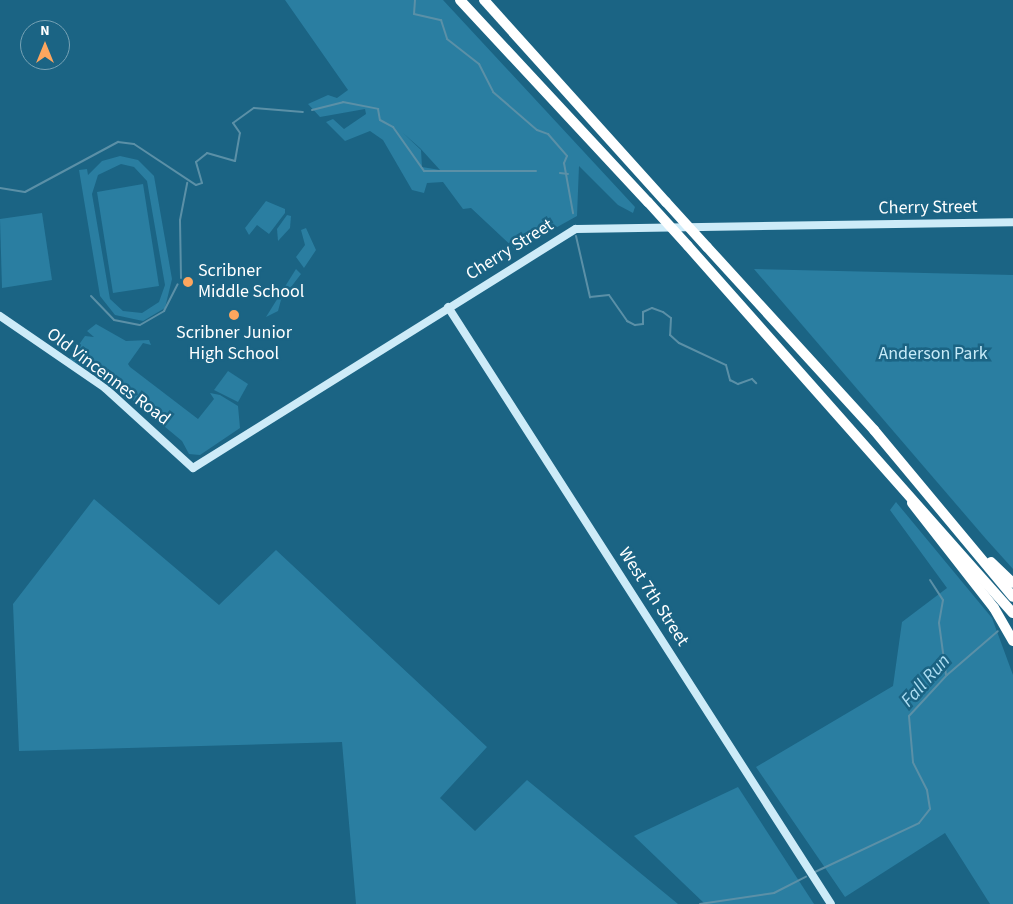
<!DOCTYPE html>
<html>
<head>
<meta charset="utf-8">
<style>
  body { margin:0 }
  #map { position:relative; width:1013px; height:904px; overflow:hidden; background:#1b6484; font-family:"Source Sans 3",sans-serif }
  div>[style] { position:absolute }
  .green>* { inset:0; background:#2a7ea1 }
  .stream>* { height:2px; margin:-1px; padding:0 1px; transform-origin:1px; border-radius:1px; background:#5b90a7 }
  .secondary>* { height:8px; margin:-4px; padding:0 4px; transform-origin:4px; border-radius:4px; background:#cdebf8 }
  .highway>* { height:10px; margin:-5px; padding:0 5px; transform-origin:5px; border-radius:5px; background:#fff }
  .highway-bridge>* { height:10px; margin:-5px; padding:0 5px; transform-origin:5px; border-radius:5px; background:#fff }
  .dots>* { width:14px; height:14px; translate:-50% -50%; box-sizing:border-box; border:2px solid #1b6484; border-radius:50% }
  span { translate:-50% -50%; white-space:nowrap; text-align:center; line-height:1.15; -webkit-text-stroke:5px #1b6484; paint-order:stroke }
  .street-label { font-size:18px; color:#fff }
  .poi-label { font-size:18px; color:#fff }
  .left { translate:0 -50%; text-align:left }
  .park-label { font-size:18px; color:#c6eaf8 }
  .water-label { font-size:19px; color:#addef3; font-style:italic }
  .north { position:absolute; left:20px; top:20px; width:50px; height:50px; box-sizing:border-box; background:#1b6484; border:1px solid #76a2b5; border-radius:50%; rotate:0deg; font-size:14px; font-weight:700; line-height:20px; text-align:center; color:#fff }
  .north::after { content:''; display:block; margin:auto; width:18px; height:22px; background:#fda65e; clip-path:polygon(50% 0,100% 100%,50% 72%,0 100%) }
</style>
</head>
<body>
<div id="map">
  <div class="green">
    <i style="clip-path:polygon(evenodd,285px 0,443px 0,635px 207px,633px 213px,618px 205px,579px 166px,577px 216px,516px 250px,471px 208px,463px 209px,443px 182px,427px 183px,424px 193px,412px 190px,383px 140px,370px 131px,345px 141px,326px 122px,333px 119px,344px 129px,366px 114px,365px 109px,320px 117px,308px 104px,328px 95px,337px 98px,348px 90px,285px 0,403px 133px,420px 148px,440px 170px,422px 167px,421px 150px,403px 133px)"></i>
    <i style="clip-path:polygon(evenodd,120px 156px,138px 160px,154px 176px,172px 279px,165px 308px,143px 321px,115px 315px,100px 296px,79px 170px,87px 169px,88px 175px,102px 161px,120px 156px,121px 164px,134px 167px,147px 181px,165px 285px,159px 302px,142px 313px,123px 311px,110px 299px,92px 194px,98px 175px,121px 164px)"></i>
    <i style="clip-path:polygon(143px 184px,159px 286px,113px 293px,97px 192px)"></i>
    <i style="clip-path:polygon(266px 201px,285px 209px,285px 213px,269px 234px,257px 225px,249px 235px,245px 228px)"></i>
    <i style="clip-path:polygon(42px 213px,52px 280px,2px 288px,0 219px)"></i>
    <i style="clip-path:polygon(287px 215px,291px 216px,290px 228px,278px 241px,277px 229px)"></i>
    <i style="clip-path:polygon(306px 228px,316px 250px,304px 268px,296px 257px,305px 245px,301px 230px)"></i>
    <i style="clip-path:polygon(296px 269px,301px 274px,281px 300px,278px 311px,266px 317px)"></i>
    <i style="clip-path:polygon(754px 269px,1013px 275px,1013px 569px,986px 539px)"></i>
    <i style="clip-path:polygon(96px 324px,126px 341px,149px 340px,151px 345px,143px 343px,128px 364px,130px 367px,198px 419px,214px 399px,210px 393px,220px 395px,238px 406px,240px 428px,200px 455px,189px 454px,182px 441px,111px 382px,69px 359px,85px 336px,94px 337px,87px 331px)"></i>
    <i style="clip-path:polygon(228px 371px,248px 384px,238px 402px,214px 390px)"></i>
    <i style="clip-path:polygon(94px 499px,219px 605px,276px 550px,487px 747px,440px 798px,475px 831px,527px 780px,678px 904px,356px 904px,342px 742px,19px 751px,13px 604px)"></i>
    <i style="clip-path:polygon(896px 502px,992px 618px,1013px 675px,1013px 904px,990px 904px,945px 833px,845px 897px,756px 767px,893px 686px,902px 622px,947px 588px,890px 510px)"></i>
    <i style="clip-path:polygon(738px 787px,814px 904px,705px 904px,634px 836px)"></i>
  </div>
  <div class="stream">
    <i style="left:415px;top:0;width:14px;rotate:94deg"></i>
    <i style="left:414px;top:14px;width:28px;rotate:13deg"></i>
    <i style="left:441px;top:20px;width:20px;rotate:72deg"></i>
    <i style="left:447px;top:39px;width:41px;rotate:38deg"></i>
    <i style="left:479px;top:64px;width:31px;rotate:63deg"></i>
    <i style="left:493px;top:92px;width:58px;rotate:40.8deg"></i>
    <i style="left:537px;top:130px;width:12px;rotate:20deg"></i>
    <i style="left:548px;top:134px;width:29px;rotate:49deg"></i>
    <i style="left:567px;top:156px;width:8px;rotate:113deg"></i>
    <i style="left:564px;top:163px;width:51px;rotate:79.8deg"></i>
    <i style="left:312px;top:110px;width:32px;rotate:-14deg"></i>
    <i style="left:343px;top:102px;width:36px;rotate:11deg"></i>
    <i style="left:378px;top:109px;width:11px;rotate:80deg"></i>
    <i style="left:380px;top:120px;width:15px;rotate:28deg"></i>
    <i style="left:393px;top:127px;width:54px;rotate:54.8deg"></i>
    <i style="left:424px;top:171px;width:112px"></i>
    <i style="left:560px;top:173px;width:8px;rotate:7deg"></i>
    <i style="left:0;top:188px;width:25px;rotate:9deg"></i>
    <i style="left:25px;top:192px;width:106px;rotate:-28.3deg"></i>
    <i style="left:118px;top:142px;width:16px;rotate:7deg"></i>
    <i style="left:134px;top:144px;width:74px;rotate:33.5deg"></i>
    <i style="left:196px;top:185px;width:6px;rotate:-18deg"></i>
    <i style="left:202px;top:183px;width:22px;rotate:-106deg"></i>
    <i style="left:196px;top:162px;width:14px;rotate:-39deg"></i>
    <i style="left:207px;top:153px;width:29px;rotate:16deg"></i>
    <i style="left:235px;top:161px;width:28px;rotate:-80deg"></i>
    <i style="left:240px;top:133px;width:12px;rotate:-125deg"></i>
    <i style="left:233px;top:123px;width:26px;rotate:-36deg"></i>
    <i style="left:254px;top:108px;width:49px;rotate:4.7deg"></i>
    <i style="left:576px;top:236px;width:63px;rotate:77.1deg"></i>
    <i style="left:590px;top:297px;width:19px;rotate:-6deg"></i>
    <i style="left:609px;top:295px;width:32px;rotate:55deg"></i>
    <i style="left:627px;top:321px;width:9px;rotate:27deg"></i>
    <i style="left:635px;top:325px;width:8px;rotate:-7deg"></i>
    <i style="left:643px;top:324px;width:12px;rotate:-90deg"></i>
    <i style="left:643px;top:312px;width:10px;rotate:-24deg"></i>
    <i style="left:652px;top:308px;width:12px;rotate:20deg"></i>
    <i style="left:663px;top:312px;width:10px;rotate:37deg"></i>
    <i style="left:671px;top:318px;width:17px;rotate:93deg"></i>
    <i style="left:670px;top:335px;width:12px;rotate:42deg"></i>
    <i style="left:679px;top:343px;width:52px;rotate:25.1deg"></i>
    <i style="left:726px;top:365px;width:16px;rotate:75deg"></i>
    <i style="left:730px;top:380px;width:9px;rotate:27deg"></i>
    <i style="left:738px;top:384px;width:15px;rotate:-20deg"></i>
    <i style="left:752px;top:379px;width:6px;rotate:45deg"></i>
    <i style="left:181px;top:278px;width:58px;rotate:-91deg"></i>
    <i style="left:180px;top:220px;width:38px;rotate:-79deg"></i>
    <i style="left:91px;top:296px;width:33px;rotate:46deg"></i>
    <i style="left:114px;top:320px;width:26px;rotate:11deg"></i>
    <i style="left:140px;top:325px;width:28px;rotate:-30deg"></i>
    <i style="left:164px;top:311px;width:30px;rotate:-63deg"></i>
    <i style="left:930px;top:580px;width:24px;rotate:57deg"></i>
    <i style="left:943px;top:600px;width:23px;rotate:100deg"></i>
    <i style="left:939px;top:623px;width:52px;rotate:82.3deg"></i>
    <i style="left:815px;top:872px;width:115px;rotate:-25.2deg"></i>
    <i style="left:919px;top:823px;width:18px;rotate:-52deg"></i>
    <i style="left:930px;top:809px;width:19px;rotate:-99deg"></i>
    <i style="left:927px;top:790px;width:31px;rotate:-117deg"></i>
    <i style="left:913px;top:762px;width:46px;rotate:-95deg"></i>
    <i style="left:909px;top:716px;width:56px;rotate:-47.2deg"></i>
    <i style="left:947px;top:675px;width:67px;rotate:-40.8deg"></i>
    <i style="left:700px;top:904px;width:75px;rotate:-8.5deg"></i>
    <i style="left:774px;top:893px;width:36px;rotate:-27deg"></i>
  </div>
  <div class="secondary">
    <i style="left:448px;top:307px;width:709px;rotate:57.32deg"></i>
    <i style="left:0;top:316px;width:127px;rotate:34.4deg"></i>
    <i style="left:105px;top:388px;width:119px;rotate:42.3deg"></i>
    <i style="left:193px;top:468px;width:451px;rotate:-32deg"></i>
    <i style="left:576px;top:229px;width:437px;rotate:-0.9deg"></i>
  </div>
  <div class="highway">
    <i style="left:460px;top:0;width:276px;rotate:47.1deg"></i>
    <i style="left:484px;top:0;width:272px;rotate:48deg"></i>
    <i style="left:688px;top:246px;width:490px;rotate:48.5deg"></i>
    <i style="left:707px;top:247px;width:248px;rotate:47.6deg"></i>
    <i style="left:874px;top:430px;width:217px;rotate:50.2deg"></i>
    <i style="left:912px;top:503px;width:133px;rotate:52deg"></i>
    <i style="left:994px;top:608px;width:38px;rotate:60deg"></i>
    <i style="left:991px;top:562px;width:30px;rotate:44deg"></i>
  </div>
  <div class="highway-bridge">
    <i style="left:648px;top:202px;width:59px;rotate:47.7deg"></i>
    <i style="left:666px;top:202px;width:61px;rotate:47.7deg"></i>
  </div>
  <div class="dots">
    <i style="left:188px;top:282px;background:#fda65e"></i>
    <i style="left:234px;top:315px;background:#fda65e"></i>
  </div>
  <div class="street-label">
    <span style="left:928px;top:208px;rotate:-1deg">Cherry Street</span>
    <span style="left:510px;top:250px;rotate:-32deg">Cherry Street</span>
    <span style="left:108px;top:377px;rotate:37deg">Old Vincennes Road</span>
    <span style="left:653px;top:597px;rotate:57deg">West 7th Street</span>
  </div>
  <div class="poi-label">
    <span class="left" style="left:198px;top:282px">Scribner<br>Middle School</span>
    <span style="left:234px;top:344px">Scribner Junior<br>High School</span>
  </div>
  <div class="park-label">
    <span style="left:933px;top:354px">Anderson Park</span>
  </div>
  <div class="water-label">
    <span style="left:926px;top:681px;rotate:-48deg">Fall Run</span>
  </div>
  <div class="north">N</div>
</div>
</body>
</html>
